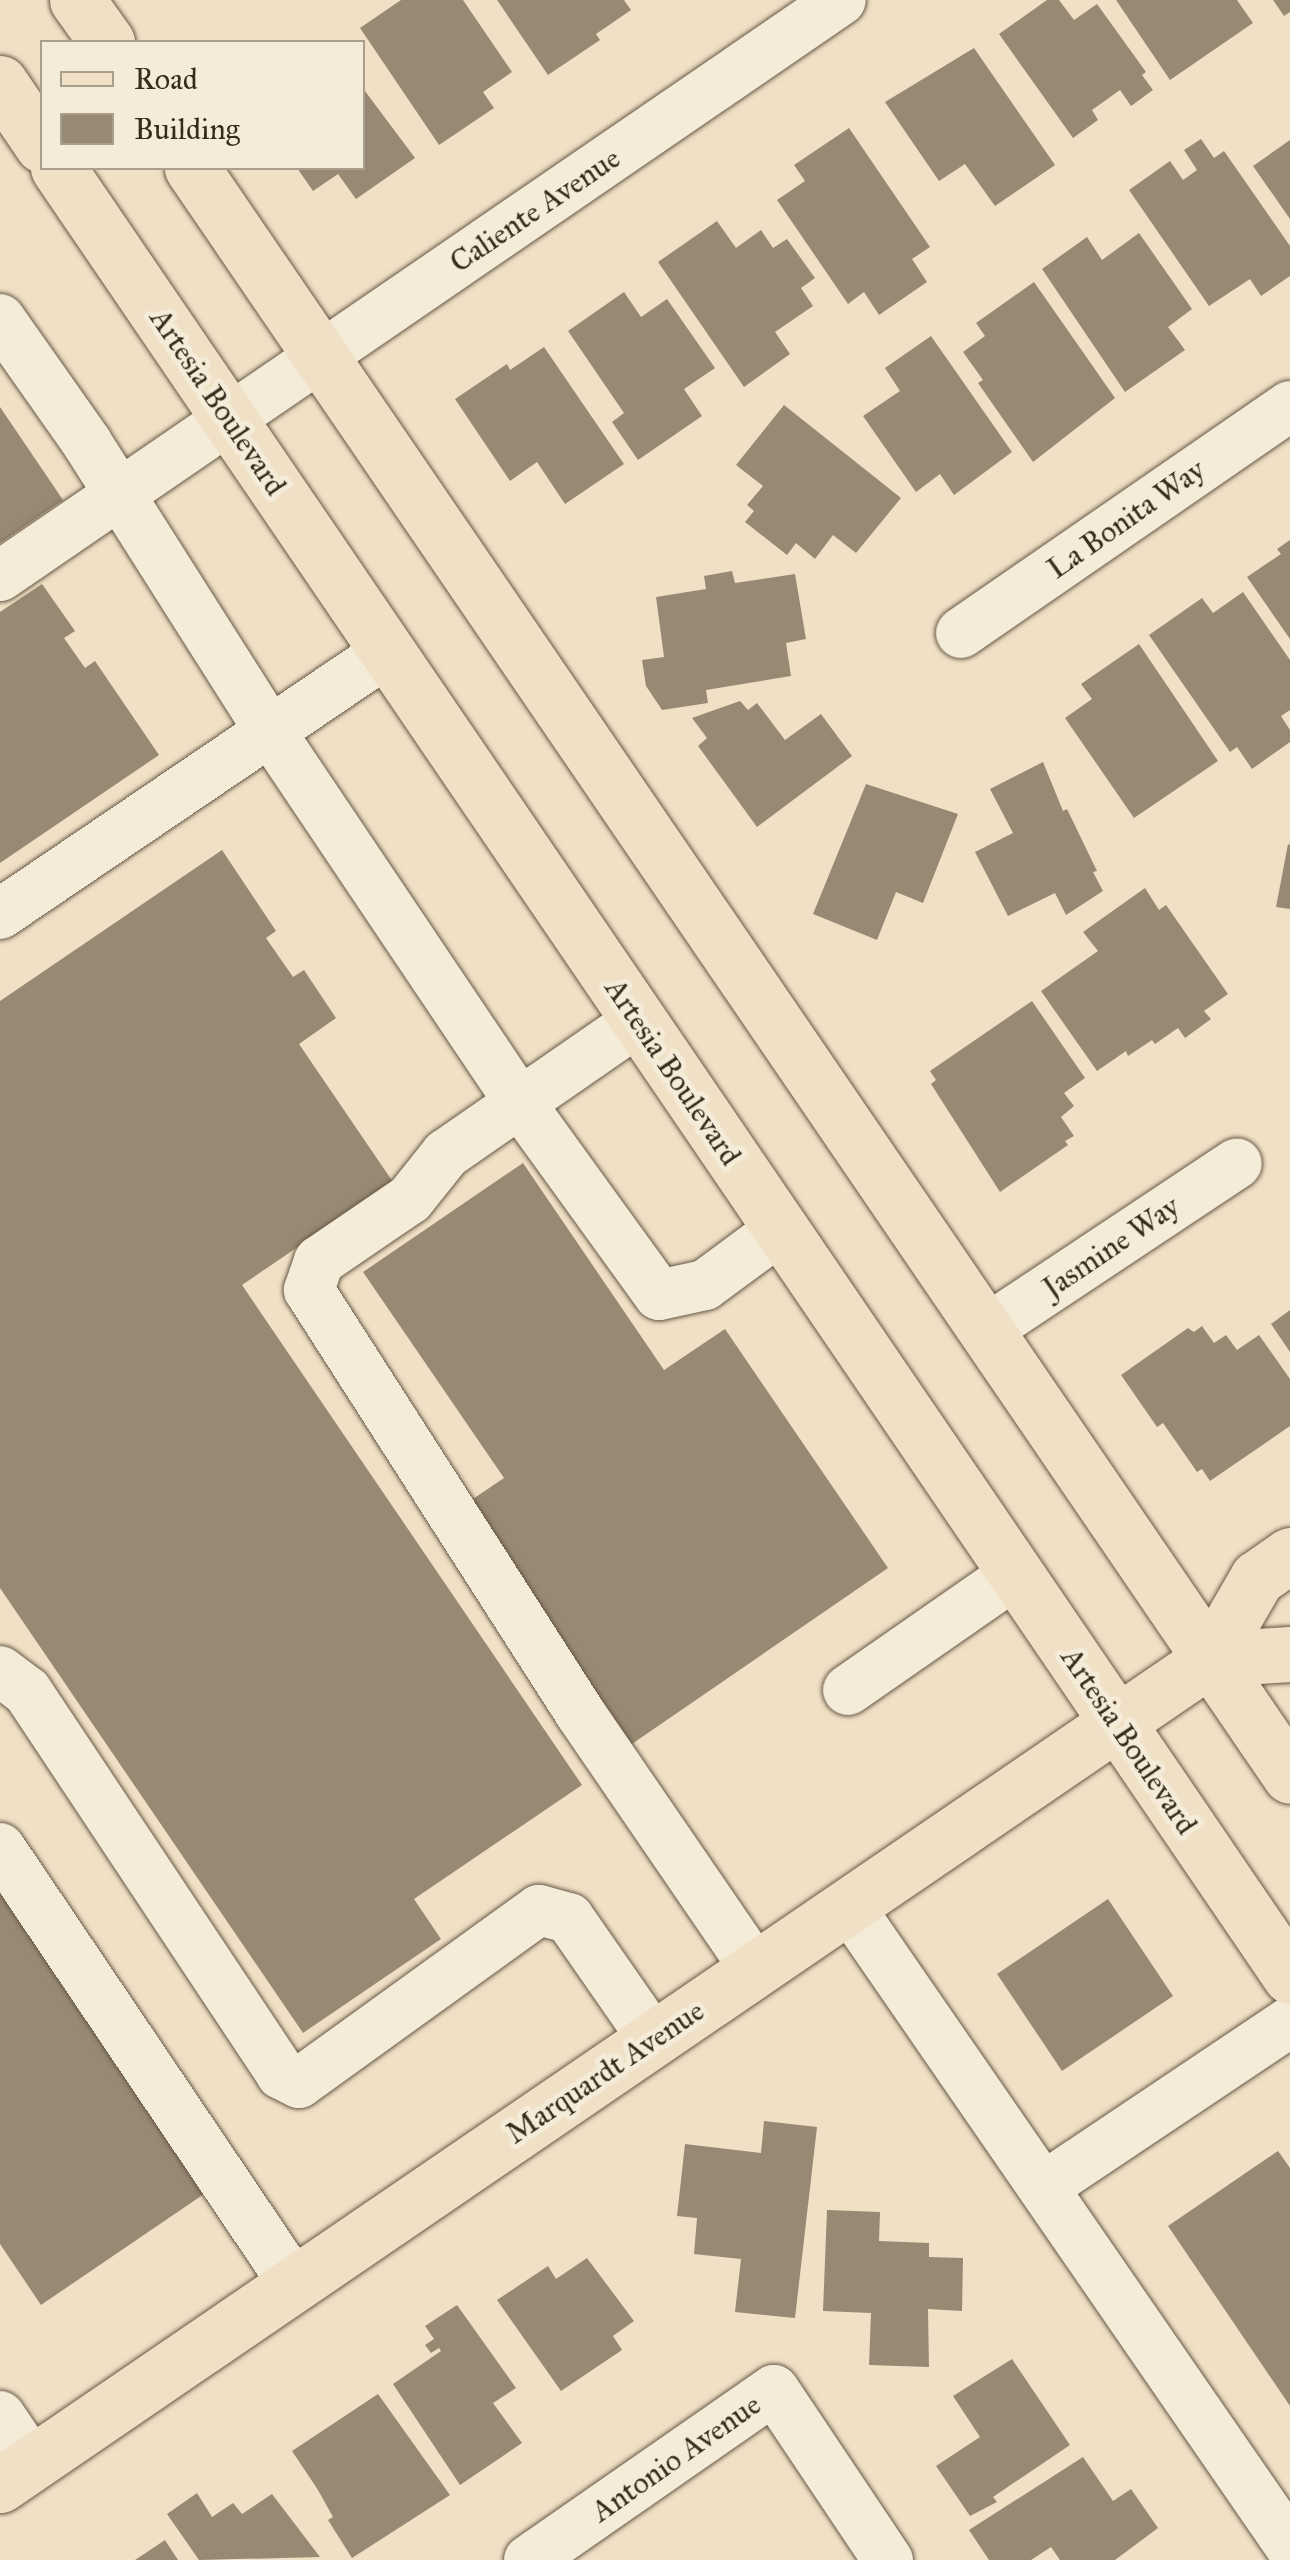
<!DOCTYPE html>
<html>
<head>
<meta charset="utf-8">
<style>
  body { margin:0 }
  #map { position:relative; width:1290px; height:2560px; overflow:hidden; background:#f0e0c5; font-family:"IM FELL Great Primer",serif }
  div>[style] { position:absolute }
  .building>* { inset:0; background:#988974 }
  .roads { filter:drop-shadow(0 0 2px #665846) drop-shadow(0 0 2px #665846) }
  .minor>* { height:50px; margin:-25px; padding:0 25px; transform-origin:25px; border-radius:25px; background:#f5ebd9 }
  .major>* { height:55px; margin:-27.5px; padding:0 27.5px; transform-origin:27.5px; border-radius:27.5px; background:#f0e0c5 }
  span { translate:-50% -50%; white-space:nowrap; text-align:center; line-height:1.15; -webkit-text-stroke:10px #f5ebd9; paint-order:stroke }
  .street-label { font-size:30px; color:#382a1c }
  .legend { position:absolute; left:40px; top:40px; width:325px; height:130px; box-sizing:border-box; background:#f5ebd9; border:2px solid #a99e8d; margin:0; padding:12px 18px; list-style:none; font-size:30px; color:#382a1c }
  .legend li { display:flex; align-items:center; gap:20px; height:50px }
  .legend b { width:50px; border:2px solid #a99e8d }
</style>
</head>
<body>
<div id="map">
  <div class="building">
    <i style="clip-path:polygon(401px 0,463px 0,512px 72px,483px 92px,494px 108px,439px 145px,360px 28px)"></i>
    <i style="clip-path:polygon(497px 0,624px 0,631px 10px,596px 34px,600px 40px,548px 75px)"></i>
    <i style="clip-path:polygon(1047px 0,1059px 0,1074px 20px,1097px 4px,1146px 72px,1142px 75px,1153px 90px,1131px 106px,1120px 90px,1092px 110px,1098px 120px,1073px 138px,999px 34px)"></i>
    <i style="clip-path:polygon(1116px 0,1237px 0,1253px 23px,1170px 80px)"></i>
    <i style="clip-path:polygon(1273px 0,1290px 0,1290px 12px,1284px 16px)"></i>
    <i style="clip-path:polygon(974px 48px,1055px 165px,995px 206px,965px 164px,939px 181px,885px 102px)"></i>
    <i style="clip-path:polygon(362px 87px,415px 158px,356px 199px,338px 174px,313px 191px,297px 168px,362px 168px)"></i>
    <i style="clip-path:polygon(849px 128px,930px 247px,912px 259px,927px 282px,879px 315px,864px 292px,848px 304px,777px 200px,805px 181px,794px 165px)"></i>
    <i style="clip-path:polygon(1201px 139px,1214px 158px,1224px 151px,1290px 246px,1290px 276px,1261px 296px,1250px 279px,1209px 306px,1129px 190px,1170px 161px,1183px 180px,1197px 170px,1184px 150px)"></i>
    <i style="clip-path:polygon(1290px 140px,1290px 219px,1253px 166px)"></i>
    <i style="clip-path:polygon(717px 221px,736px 248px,761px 230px,773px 248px,787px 239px,815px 278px,801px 288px,813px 306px,775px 332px,790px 354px,744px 387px,658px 262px)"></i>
    <i style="clip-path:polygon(1139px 233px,1192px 309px,1168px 327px,1185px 350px,1125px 392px,1042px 269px,1087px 237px,1102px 260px)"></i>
    <i style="clip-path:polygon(1034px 282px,1115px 398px,1033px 462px,978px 383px,983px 380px,963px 352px,985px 336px,976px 323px)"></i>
    <i style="clip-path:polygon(624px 292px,641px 317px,667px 299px,715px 368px,684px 389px,702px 416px,638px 460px,612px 422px,624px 413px,568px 331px)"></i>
    <i style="clip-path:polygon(931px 336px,1012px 452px,954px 495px,940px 474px,916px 492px,863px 416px,900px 391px,885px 368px)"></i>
    <i style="clip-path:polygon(544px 347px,624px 464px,565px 504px,537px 462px,510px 481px,455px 399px,507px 364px,510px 370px)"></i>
    <i style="clip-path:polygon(784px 405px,901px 498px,856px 553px,833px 535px,815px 559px,796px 543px,787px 555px,745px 522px,754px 511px,747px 505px,763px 486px,736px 465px)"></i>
    <i style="clip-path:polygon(0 407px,63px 500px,0 543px)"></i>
    <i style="clip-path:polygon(1290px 540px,1290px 639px,1247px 577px,1281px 554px,1277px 549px)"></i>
    <i style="clip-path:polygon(732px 571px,735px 583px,795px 574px,806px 639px,786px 643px,791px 676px,706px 690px,708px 703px,662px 710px,646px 686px,642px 660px,664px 657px,656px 597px,706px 589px,704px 576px)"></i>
    <i style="clip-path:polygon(42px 584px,75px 631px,64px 638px,85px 668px,95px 661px,159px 755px,0 863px,0 612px)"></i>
    <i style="clip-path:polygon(1243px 592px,1290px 660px,1290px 710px,1281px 716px,1290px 730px,1290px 742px,1252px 769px,1237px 747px,1230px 752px,1149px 635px,1202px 598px,1213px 613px)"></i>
    <i style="clip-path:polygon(1139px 644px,1218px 761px,1134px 818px,1065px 718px,1092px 699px,1081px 684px)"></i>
    <i style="clip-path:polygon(740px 701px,748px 710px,757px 703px,785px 740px,821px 714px,852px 756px,757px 827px,698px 746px,707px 738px,692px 718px)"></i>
    <i style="clip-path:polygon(1043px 762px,1063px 811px,1067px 809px,1097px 871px,1093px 872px,1103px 891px,1066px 915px,1055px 893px,1008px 916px,975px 852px,1013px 833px,990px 789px)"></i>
    <i style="clip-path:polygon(866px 784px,958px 814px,923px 903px,896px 892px,877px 940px,813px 914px)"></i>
    <i style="clip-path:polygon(1288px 844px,1290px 845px,1290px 909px,1276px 907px)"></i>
    <i style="clip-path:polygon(222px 850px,276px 931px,266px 938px,293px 977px,304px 970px,336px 1018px,299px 1044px,393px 1182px,242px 1285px,582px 1785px,414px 1899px,441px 1939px,303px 2033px,0 1588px,0 1001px)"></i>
    <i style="clip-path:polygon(1145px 888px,1159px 910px,1166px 905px,1228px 994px,1204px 1011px,1211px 1019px,1185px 1038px,1178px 1028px,1155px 1044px,1152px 1040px,1128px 1056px,1126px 1051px,1097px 1071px,1041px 991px,1098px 951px,1083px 932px)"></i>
    <i style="clip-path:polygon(1032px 1001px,1085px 1078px,1064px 1093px,1074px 1106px,1061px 1117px,1074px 1136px,1065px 1141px,1068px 1145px,1000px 1192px,931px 1084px,936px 1080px,930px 1071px)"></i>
    <i style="clip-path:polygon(523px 1163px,664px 1370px,725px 1329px,888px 1568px,629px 1746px,464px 1505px,504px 1478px,363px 1272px)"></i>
    <i style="clip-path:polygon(1290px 1310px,1290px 1352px,1271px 1324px)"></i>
    <i style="clip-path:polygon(1202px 1326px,1214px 1343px,1226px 1335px,1237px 1350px,1259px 1335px,1290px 1379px,1290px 1426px,1210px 1481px,1202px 1469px,1197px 1472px,1163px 1423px,1157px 1427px,1121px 1375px,1188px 1328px,1194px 1332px)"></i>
    <i style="clip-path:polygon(0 1893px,204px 2194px,41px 2305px,0 2244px)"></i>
    <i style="clip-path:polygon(1108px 1899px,1173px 1996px,1062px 2071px,997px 1974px)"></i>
    <i style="clip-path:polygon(764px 2121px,817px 2127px,795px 2318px,735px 2312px,741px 2259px,694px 2254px,697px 2218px,677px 2216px,685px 2144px,761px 2153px)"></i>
    <i style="clip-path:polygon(1278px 2151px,1290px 2168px,1290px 2406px,1168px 2226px)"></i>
    <i style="clip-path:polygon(827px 2210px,880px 2212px,879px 2241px,929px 2243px,929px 2257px,963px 2258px,962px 2311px,928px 2309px,929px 2367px,869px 2365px,871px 2313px,823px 2311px)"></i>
    <i style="clip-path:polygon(587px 2258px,634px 2321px,613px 2336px,622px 2350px,561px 2391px,497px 2300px,548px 2266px,556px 2279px)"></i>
    <i style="clip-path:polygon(457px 2305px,516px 2388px,493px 2403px,522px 2443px,460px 2485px,393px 2384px,441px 2351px,439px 2348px,431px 2353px,425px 2345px,434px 2339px,425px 2326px)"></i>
    <i style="clip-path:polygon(1012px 2359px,1070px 2445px,993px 2497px,997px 2502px,970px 2516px,936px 2466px,980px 2437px,953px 2396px)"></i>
    <i style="clip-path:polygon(378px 2394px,450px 2495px,352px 2558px,328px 2520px,333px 2517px,318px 2490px,292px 2451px)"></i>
    <i style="clip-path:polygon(1083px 2457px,1113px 2501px,1131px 2489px,1158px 2528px,1115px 2560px,1060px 2560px,1051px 2547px,1031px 2560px,989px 2560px,969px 2530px)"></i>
    <i style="clip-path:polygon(197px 2493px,212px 2517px,233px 2503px,242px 2514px,272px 2494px,320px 2557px,199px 2560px,167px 2514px)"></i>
    <i style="clip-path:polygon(165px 2540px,178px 2560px,135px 2560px)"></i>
  </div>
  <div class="roads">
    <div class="minor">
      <i style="left:0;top:319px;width:151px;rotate:54.9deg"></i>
      <i style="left:87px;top:443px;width:341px;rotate:57.6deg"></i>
      <i style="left:270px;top:731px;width:448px;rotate:56.1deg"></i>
      <i style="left:520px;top:1103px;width:237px;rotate:54.1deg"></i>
      <i style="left:659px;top:1295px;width:47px;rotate:-12.3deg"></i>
      <i style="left:705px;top:1285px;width:94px;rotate:-36.4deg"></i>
      <i style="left:0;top:576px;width:1019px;rotate:-34.41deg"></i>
      <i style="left:961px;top:633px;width:400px;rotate:-34.6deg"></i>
      <i style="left:0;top:914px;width:467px;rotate:-34.1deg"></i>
      <i style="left:638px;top:1021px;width:234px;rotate:145.3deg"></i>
      <i style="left:446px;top:1154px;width:58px;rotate:128.7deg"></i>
      <i style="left:410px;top:1199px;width:110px;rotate:145.7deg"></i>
      <i style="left:319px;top:1261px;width:31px;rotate:109deg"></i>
      <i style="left:309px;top:1290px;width:502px;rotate:57.35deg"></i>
      <i style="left:580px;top:1713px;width:310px;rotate:55.6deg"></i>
      <i style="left:986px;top:1330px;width:301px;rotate:-33.6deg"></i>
      <i style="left:0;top:1671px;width:34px;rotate:37deg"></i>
      <i style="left:27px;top:1691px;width:460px;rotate:56.4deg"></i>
      <i style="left:281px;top:2074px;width:20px;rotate:27deg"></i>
      <i style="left:299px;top:2083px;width:296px;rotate:-35.8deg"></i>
      <i style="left:539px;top:1910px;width:31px;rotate:15deg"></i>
      <i style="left:569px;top:1918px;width:147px;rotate:55.2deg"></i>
      <i style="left:848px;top:1690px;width:203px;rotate:-34.8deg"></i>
      <i style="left:0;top:1848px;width:526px;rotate:56.01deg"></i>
      <i style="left:848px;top:1905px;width:779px;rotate:55.41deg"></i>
      <i style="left:1045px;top:2186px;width:295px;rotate:-33.8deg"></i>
      <i style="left:0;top:2416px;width:57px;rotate:55.8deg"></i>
      <i style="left:529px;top:2560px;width:298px;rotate:-34.8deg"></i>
      <i style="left:774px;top:2390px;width:205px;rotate:56.2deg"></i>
    </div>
    <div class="major">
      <i style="left:77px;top:0;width:52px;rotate:54.5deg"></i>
      <i style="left:0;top:83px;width:75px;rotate:55.9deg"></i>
      <i style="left:58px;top:168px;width:2188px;rotate:55.73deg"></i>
      <i style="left:192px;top:168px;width:1947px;rotate:55.67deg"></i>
      <i style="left:1210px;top:1659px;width:80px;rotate:-3.6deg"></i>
      <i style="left:0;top:2485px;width:1465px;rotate:-34.32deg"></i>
      <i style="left:1210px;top:1659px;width:94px;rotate:-59.9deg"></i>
      <i style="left:1257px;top:1578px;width:40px;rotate:-34.9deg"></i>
    </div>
  </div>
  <div class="street-label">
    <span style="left:535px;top:210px;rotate:-34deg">Caliente Avenue</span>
    <span style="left:218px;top:402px;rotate:56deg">Artesia Boulevard</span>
    <span style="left:1126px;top:519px;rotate:-35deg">La Bonita Way</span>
    <span style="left:673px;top:1072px;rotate:56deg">Artesia Boulevard</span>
    <span style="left:1111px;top:1247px;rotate:-34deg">Jasmine Way</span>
    <span style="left:1129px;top:1741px;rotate:56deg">Artesia Boulevard</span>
    <span style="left:605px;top:2072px;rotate:-34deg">Marquardt Avenue</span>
    <span style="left:676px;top:2458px;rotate:-35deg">Antonio Avenue</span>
  </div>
  <ul class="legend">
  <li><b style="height:12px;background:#f0e0c5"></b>Road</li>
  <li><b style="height:28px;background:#988974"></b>Building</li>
  </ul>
</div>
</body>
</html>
